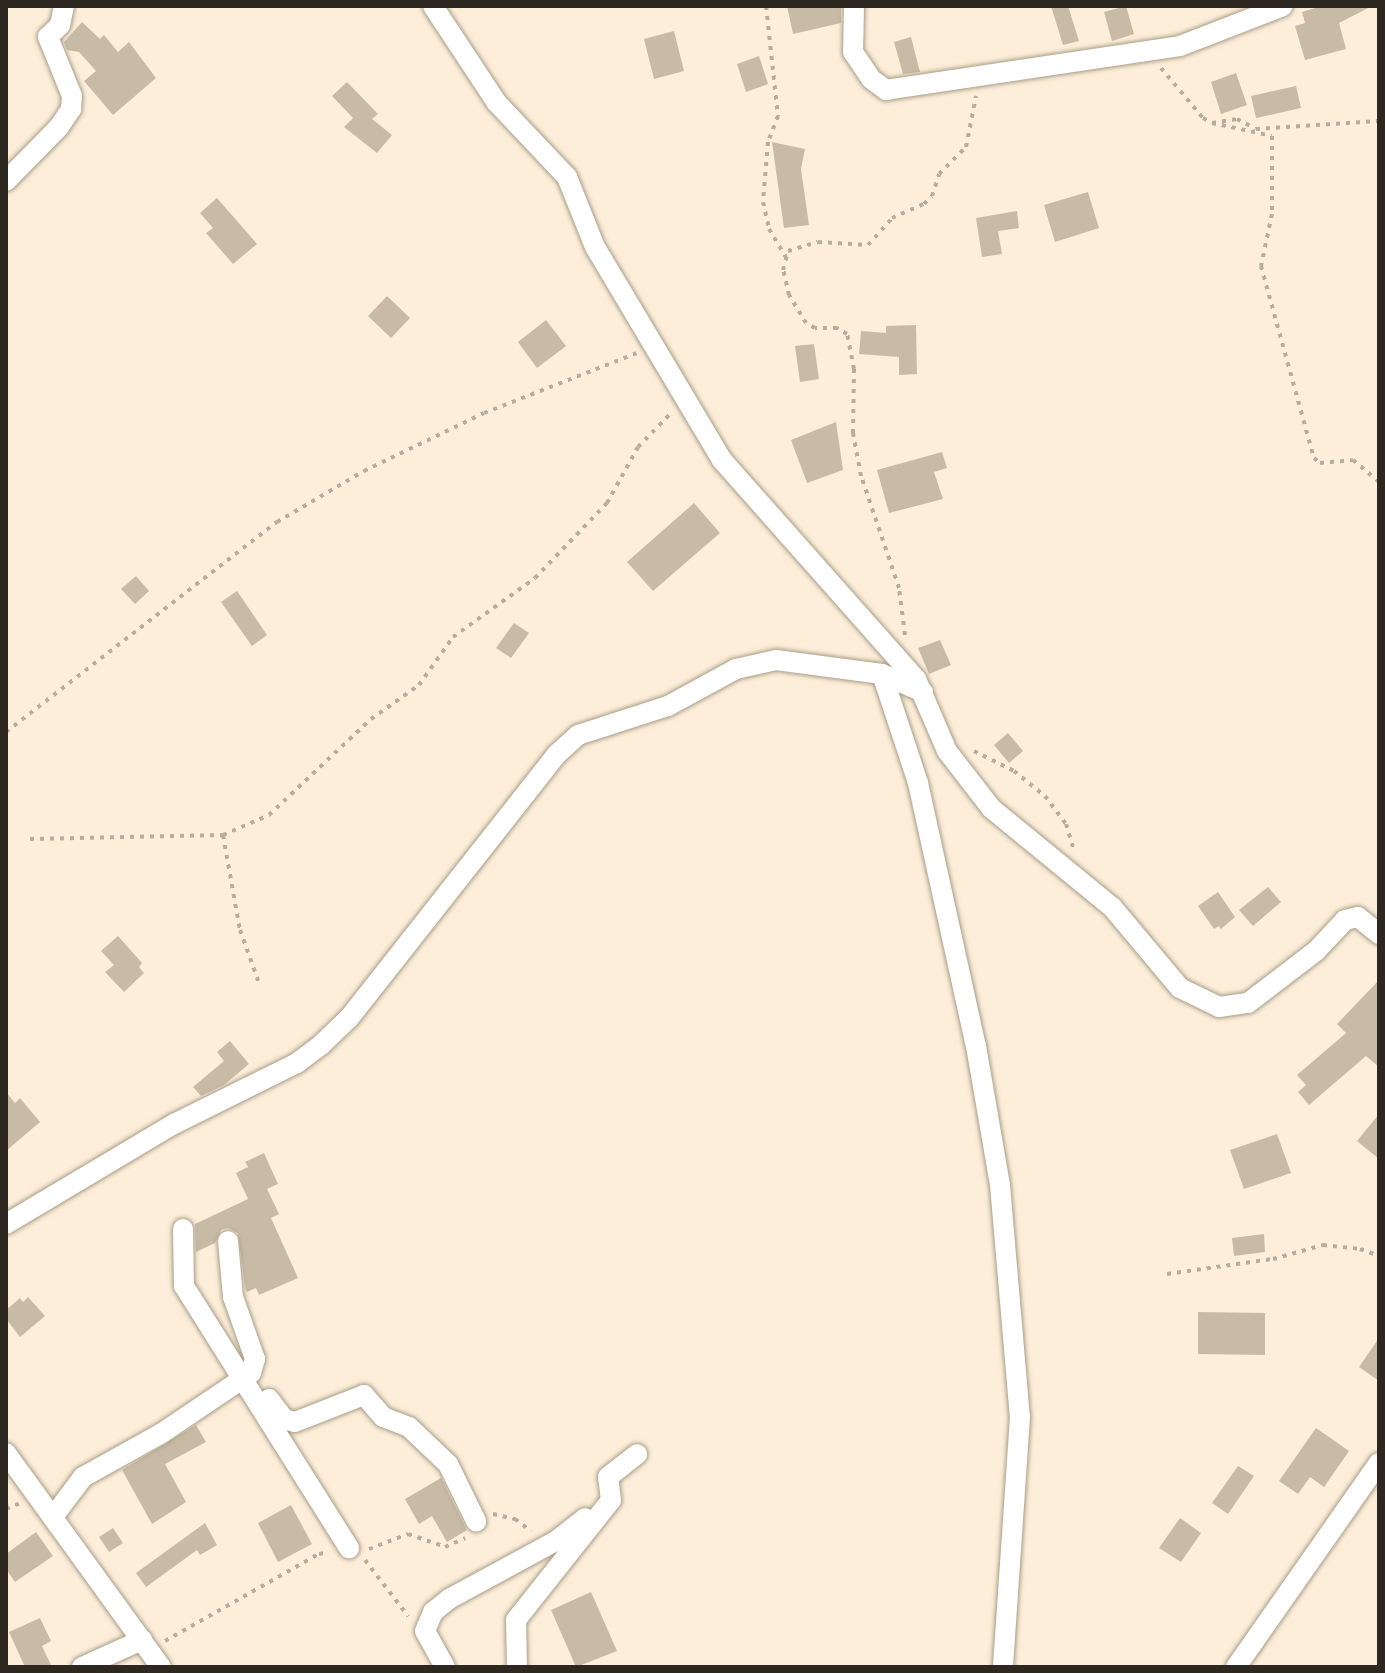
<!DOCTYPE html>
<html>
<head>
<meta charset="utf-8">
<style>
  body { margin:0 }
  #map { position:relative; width:1385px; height:1673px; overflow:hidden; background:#fceed8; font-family:"PT Sans Narrow",sans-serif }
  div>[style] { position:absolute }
  .building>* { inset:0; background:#c8bba6 }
  .path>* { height:4px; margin-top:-2px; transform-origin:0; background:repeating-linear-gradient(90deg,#b7ad9b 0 4px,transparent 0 10px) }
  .roads { filter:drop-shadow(0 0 2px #a99d88) drop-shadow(0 0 2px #a99d88) }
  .street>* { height:20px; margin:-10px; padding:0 10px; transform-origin:10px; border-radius:10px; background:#fff }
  span { translate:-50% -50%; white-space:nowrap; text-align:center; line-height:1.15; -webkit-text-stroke:6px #fdfdfd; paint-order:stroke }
  .frame { position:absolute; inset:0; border:8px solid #2c281f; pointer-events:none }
</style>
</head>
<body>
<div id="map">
  <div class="building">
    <i style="clip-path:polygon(787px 6px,841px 6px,841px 23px,793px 34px)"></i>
    <i style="clip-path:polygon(1051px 6px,1068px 6px,1079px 41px,1063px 45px)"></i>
    <i style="clip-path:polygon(1126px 6px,1134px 34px,1112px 41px,1104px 12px)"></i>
    <i style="clip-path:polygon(1322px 6px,1372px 6px,1339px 23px,1346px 49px,1305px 60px,1295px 26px,1305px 23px,1302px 12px)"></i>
    <i style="clip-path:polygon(82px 22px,100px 39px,104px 35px,118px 52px,129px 42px,156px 78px,113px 115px,84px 81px,96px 71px,79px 52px,67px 50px,64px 42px)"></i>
    <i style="clip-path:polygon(674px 31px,684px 71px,654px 79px,644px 39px)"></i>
    <i style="clip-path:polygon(911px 37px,920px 72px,903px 74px,894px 42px)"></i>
    <i style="clip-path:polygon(759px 56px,768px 84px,746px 92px,737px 64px)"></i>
    <i style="clip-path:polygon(1236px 73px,1247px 105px,1221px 114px,1211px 82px)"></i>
    <i style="clip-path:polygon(347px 82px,378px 114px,372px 119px,392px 135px,377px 153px,344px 127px,353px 118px,332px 96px)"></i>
    <i style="clip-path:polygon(1296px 86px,1301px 108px,1256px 118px,1251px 96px)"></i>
    <i style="clip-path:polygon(772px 142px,805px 149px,801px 169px,809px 225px,784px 228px)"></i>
    <i style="clip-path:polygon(1088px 192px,1099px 228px,1055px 242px,1044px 205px)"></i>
    <i style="clip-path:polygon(217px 198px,257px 244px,233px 264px,206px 233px,213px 228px,200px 213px)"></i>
    <i style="clip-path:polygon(1017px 211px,1019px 228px,998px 231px,1002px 254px,982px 257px,976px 218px)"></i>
    <i style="clip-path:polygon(387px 296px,410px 318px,391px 338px,368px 316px)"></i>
    <i style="clip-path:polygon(546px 320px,566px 346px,537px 368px,518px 342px)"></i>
    <i style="clip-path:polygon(916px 325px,917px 374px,899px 375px,899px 357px,859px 354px,861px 331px,886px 333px,886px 326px)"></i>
    <i style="clip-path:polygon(814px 344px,819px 379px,800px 382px,795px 346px)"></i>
    <i style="clip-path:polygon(836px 422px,843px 470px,807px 483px,791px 440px)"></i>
    <i style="clip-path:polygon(942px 452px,947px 468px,934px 472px,943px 499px,889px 513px,877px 470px)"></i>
    <i style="clip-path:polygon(694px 503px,720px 533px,653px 591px,627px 562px)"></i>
    <i style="clip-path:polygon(136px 576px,149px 591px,135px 604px,121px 589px)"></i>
    <i style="clip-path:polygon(237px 591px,267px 635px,252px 646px,221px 602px)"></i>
    <i style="clip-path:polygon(514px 623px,529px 633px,511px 658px,496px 648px)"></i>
    <i style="clip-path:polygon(940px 640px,951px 665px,929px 674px,918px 648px)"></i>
    <i style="clip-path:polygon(1008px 733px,1023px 751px,1009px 763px,994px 745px)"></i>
    <i style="clip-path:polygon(1268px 887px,1281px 902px,1253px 926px,1239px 910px)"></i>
    <i style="clip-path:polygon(1218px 892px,1235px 917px,1221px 929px,1219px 926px,1214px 929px,1198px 906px)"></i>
    <i style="clip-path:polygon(118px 936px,142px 963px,139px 967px,144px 973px,124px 992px,105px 972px,114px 965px,101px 951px)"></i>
    <i style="clip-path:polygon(1379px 980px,1379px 1067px,1366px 1056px,1309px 1105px,1298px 1092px,1306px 1085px,1297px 1075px,1346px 1033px,1337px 1024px)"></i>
    <i style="clip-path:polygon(230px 1041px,249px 1064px,224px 1085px,201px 1096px,193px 1087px,224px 1061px,217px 1052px)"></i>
    <i style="clip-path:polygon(6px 1092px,15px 1103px,20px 1098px,40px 1122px,6px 1151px)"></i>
    <i style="clip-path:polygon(1379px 1114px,1379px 1159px,1357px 1141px)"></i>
    <i style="clip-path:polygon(1277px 1134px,1291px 1173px,1244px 1189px,1230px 1150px)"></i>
    <i style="clip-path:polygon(264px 1153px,278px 1184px,267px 1189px,279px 1214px,271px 1218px,298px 1278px,259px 1295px,256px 1288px,247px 1292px,245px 1287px,238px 1233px,228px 1228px,221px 1230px,215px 1243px,196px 1252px,195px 1224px,248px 1199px,236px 1173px,248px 1167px,245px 1162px)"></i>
    <i style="clip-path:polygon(1264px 1234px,1265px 1252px,1234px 1256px,1232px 1238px)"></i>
    <i style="clip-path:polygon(28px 1297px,45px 1316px,20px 1337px,6px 1319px,6px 1310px,20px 1298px,23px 1302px)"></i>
    <i style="clip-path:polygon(1198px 1312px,1265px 1313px,1265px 1355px,1198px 1354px)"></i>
    <i style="clip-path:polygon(1379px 1338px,1379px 1381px,1359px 1367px)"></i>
    <i style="clip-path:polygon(196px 1425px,206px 1442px,165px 1464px,186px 1502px,152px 1524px,122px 1470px)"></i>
    <i style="clip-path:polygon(1316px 1428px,1349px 1451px,1324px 1487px,1310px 1477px,1298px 1494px,1279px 1481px)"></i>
    <i style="clip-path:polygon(1238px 1466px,1254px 1476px,1228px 1514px,1212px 1503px)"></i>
    <i style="clip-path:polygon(441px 1478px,467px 1530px,447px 1542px,432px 1516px,419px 1524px,405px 1499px)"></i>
    <i style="clip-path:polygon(291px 1505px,312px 1544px,278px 1562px,258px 1523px)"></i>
    <i style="clip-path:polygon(1180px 1518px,1201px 1533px,1181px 1562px,1159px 1548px)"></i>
    <i style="clip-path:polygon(205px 1523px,217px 1545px,200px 1555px,197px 1550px,146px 1587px,136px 1573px)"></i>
    <i style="clip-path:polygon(113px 1528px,123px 1543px,109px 1552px,99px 1537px)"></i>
    <i style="clip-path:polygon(36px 1532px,53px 1556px,15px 1582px,6px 1569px,6px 1554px)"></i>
    <i style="clip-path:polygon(591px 1592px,617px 1651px,576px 1667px,551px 1610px)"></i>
    <i style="clip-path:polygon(40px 1618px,51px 1641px,42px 1646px,52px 1667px,25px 1667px,9px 1632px)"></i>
  </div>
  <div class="path">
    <i style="left:766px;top:6px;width:111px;rotate:83.8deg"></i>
    <i style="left:778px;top:116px;width:28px;rotate:111deg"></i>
    <i style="left:768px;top:142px;width:60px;rotate:94.8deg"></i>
    <i style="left:763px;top:202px;width:28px;rotate:77deg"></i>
    <i style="left:769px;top:229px;width:33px;rotate:59deg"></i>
    <i style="left:1161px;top:68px;width:65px;rotate:50deg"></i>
    <i style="left:1203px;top:118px;width:10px;rotate:29deg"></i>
    <i style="left:1212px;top:123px;width:25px;rotate:-9deg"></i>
    <i style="left:1237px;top:119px;width:21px;rotate:28deg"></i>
    <i style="left:1256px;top:129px;width:123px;rotate:-3.7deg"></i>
    <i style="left:1212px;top:123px;width:61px;rotate:12.2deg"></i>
    <i style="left:1272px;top:136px;width:78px;rotate:90deg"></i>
    <i style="left:1272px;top:214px;width:53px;rotate:101.9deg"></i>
    <i style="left:1261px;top:266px;width:199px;rotate:74.6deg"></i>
    <i style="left:1314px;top:458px;width:8px;rotate:40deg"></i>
    <i style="left:1320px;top:463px;width:33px;rotate:-5deg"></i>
    <i style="left:1353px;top:460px;width:34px;rotate:40deg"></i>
    <i style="left:905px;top:635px;width:47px;rotate:-97.3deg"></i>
    <i style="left:899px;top:588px;width:118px;rotate:-108.7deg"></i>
    <i style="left:861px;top:476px;width:44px;rotate:-100.5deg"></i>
    <i style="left:853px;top:433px;width:64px;rotate:-89.1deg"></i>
    <i style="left:854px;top:369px;width:36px;rotate:-101deg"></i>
    <i style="left:847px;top:334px;width:12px;rotate:-149deg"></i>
    <i style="left:837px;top:328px;width:22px;rotate:180deg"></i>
    <i style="left:815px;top:328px;width:10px;rotate:-151deg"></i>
    <i style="left:806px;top:323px;width:33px;rotate:-121deg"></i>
    <i style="left:789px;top:295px;width:26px;rotate:-103deg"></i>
    <i style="left:783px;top:270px;width:20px;rotate:-75deg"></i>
    <i style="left:788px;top:251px;width:31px;rotate:-17deg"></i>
    <i style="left:818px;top:242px;width:50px;rotate:3.4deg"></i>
    <i style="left:868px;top:245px;width:36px;rotate:-48deg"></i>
    <i style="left:892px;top:218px;width:35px;rotate:-24deg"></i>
    <i style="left:924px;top:204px;width:11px;rotate:-45deg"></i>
    <i style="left:932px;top:196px;width:23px;rotate:-72deg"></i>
    <i style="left:939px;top:174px;width:38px;rotate:-45deg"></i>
    <i style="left:966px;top:147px;width:52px;rotate:-78.9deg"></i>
    <i style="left:6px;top:732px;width:343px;rotate:-37.8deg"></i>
    <i style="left:277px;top:522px;width:101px;rotate:-30.4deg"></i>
    <i style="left:364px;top:471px;width:133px;rotate:-25.8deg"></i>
    <i style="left:484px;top:413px;width:164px;rotate:-21.4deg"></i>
    <i style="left:974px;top:751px;width:45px;rotate:26.6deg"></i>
    <i style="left:1014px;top:771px;width:40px;rotate:39deg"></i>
    <i style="left:1045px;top:796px;width:35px;rotate:53deg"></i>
    <i style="left:1066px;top:824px;width:27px;rotate:73deg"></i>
    <i style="left:223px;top:835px;width:50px;rotate:-23.5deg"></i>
    <i style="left:269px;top:815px;width:140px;rotate:-43.3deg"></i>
    <i style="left:371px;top:719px;width:59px;rotate:-35.3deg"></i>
    <i style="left:419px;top:685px;width:59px;rotate:-54.7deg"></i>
    <i style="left:453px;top:637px;width:101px;rotate:-35.7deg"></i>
    <i style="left:535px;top:578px;width:104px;rotate:-46.2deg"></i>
    <i style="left:607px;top:503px;width:64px;rotate:-61deg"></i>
    <i style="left:638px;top:447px;width:49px;rotate:-45.8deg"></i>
    <i style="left:30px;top:839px;width:193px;rotate:-1.2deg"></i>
    <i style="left:223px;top:835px;width:97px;rotate:79.9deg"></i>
    <i style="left:240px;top:930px;width:56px;rotate:70.3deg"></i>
    <i style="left:1167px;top:1274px;width:107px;rotate:-8.1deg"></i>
    <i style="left:1273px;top:1259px;width:52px;rotate:-15.6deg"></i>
    <i style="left:1323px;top:1245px;width:37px;rotate:6deg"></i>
    <i style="left:1360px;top:1249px;width:20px;rotate:20deg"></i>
    <i style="left:6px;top:1509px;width:15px;rotate:-23deg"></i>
    <i style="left:493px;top:1514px;width:23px;rotate:13deg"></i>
    <i style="left:515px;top:1519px;width:20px;rotate:37deg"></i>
    <i style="left:369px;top:1549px;width:42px;rotate:-21deg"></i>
    <i style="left:408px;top:1534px;width:39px;rotate:19deg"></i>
    <i style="left:445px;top:1547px;width:22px;rotate:-24deg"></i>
    <i style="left:365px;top:1560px;width:71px;rotate:52.5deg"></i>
    <i style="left:165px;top:1641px;width:177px;rotate:-29.5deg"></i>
    <i style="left:319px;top:1554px;width:10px;rotate:-11deg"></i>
  </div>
  <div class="roads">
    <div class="street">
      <i style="left:433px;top:6px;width:116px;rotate:56.6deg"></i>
      <i style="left:497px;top:103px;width:102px;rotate:46.6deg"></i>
      <i style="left:567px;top:177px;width:75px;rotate:68.2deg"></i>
      <i style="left:595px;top:247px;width:248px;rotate:59.2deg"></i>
      <i style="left:722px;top:460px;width:293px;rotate:48.5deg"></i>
      <i style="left:916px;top:679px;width:78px;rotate:66.7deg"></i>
      <i style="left:947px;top:751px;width:72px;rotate:52.3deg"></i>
      <i style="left:991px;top:808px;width:156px;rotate:39.3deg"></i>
      <i style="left:1112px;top:907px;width:106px;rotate:50deg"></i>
      <i style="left:1180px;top:988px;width:43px;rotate:26deg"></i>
      <i style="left:1219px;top:1007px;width:29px;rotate:-8deg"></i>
      <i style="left:1248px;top:1003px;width:86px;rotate:-37.4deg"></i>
      <i style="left:1316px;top:951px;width:42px;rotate:-46.9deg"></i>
      <i style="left:1345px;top:920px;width:13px;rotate:-13deg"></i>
      <i style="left:1358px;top:917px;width:27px;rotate:39deg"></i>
      <i style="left:854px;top:6px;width:46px;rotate:91.2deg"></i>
      <i style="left:853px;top:52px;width:32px;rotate:56deg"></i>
      <i style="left:871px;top:79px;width:19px;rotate:36deg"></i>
      <i style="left:886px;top:90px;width:297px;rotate:-8.5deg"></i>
      <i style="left:1180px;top:46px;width:110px;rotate:-21.2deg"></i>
      <i style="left:6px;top:181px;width:76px;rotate:-45.5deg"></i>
      <i style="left:59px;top:127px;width:22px;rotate:-56deg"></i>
      <i style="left:71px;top:109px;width:13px;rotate:-86deg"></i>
      <i style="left:72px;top:96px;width:64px;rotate:-112.1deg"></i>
      <i style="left:48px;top:37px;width:17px;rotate:-45deg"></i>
      <i style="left:60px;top:25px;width:19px;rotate:-78deg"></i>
      <i style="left:882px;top:674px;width:115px;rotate:71.7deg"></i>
      <i style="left:918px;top:783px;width:269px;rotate:77.6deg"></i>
      <i style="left:976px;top:1046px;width:141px;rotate:80.2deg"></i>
      <i style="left:1000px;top:1185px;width:233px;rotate:85.1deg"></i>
      <i style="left:1020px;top:1417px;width:251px;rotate:93.9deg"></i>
      <i style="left:6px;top:1224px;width:196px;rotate:-30.8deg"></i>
      <i style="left:174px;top:1124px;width:137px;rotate:-26.4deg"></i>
      <i style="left:297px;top:1063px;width:30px;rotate:-37deg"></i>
      <i style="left:321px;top:1045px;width:40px;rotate:-44deg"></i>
      <i style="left:350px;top:1017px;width:333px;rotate:-51.8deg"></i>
      <i style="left:556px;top:755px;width:30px;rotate:-42deg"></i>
      <i style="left:578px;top:735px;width:95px;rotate:-17.9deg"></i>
      <i style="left:668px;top:706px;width:77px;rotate:-28.6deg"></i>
      <i style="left:736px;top:669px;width:41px;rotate:-12.7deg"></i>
      <i style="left:776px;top:660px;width:107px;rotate:7.5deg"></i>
      <i style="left:882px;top:674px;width:45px;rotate:23.7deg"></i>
      <i style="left:183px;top:1229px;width:57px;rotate:89deg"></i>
      <i style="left:184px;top:1286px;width:310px;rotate:57.8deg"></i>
      <i style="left:269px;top:1399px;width:25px;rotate:53deg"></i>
      <i style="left:284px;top:1419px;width:11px;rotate:15deg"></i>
      <i style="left:295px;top:1422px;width:74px;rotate:-21.4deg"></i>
      <i style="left:364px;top:1395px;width:29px;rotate:49deg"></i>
      <i style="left:383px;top:1417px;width:28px;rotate:21deg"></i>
      <i style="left:409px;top:1427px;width:54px;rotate:43.5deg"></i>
      <i style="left:448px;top:1464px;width:64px;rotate:63.8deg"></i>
      <i style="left:6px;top:1453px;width:264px;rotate:54.1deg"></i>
      <i style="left:53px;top:1517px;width:50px;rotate:-53.1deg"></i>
      <i style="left:83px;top:1477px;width:90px;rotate:-29.1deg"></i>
      <i style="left:162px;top:1433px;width:107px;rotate:-34deg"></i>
      <i style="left:251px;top:1373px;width:15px;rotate:-74deg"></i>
      <i style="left:255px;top:1359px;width:66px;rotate:-109.5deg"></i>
      <i style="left:233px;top:1297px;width:56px;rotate:-95.1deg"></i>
      <i style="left:82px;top:1667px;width:66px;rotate:-24.2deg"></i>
      <i style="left:445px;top:1667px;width:41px;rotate:-119.1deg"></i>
      <i style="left:425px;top:1631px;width:21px;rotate:-67deg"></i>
      <i style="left:433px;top:1612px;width:21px;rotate:-39deg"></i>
      <i style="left:449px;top:1599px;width:122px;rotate:-28.5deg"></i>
      <i style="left:556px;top:1541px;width:37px;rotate:-38deg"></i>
      <i style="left:517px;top:1667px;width:47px;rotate:-91.2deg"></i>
      <i style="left:516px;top:1620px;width:153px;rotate:-51.6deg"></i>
      <i style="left:611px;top:1500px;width:23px;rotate:-97deg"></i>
      <i style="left:608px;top:1477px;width:37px;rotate:-38deg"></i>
      <i style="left:1236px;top:1667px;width:249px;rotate:-55deg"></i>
    </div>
  </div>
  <div class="frame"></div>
</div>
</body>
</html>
